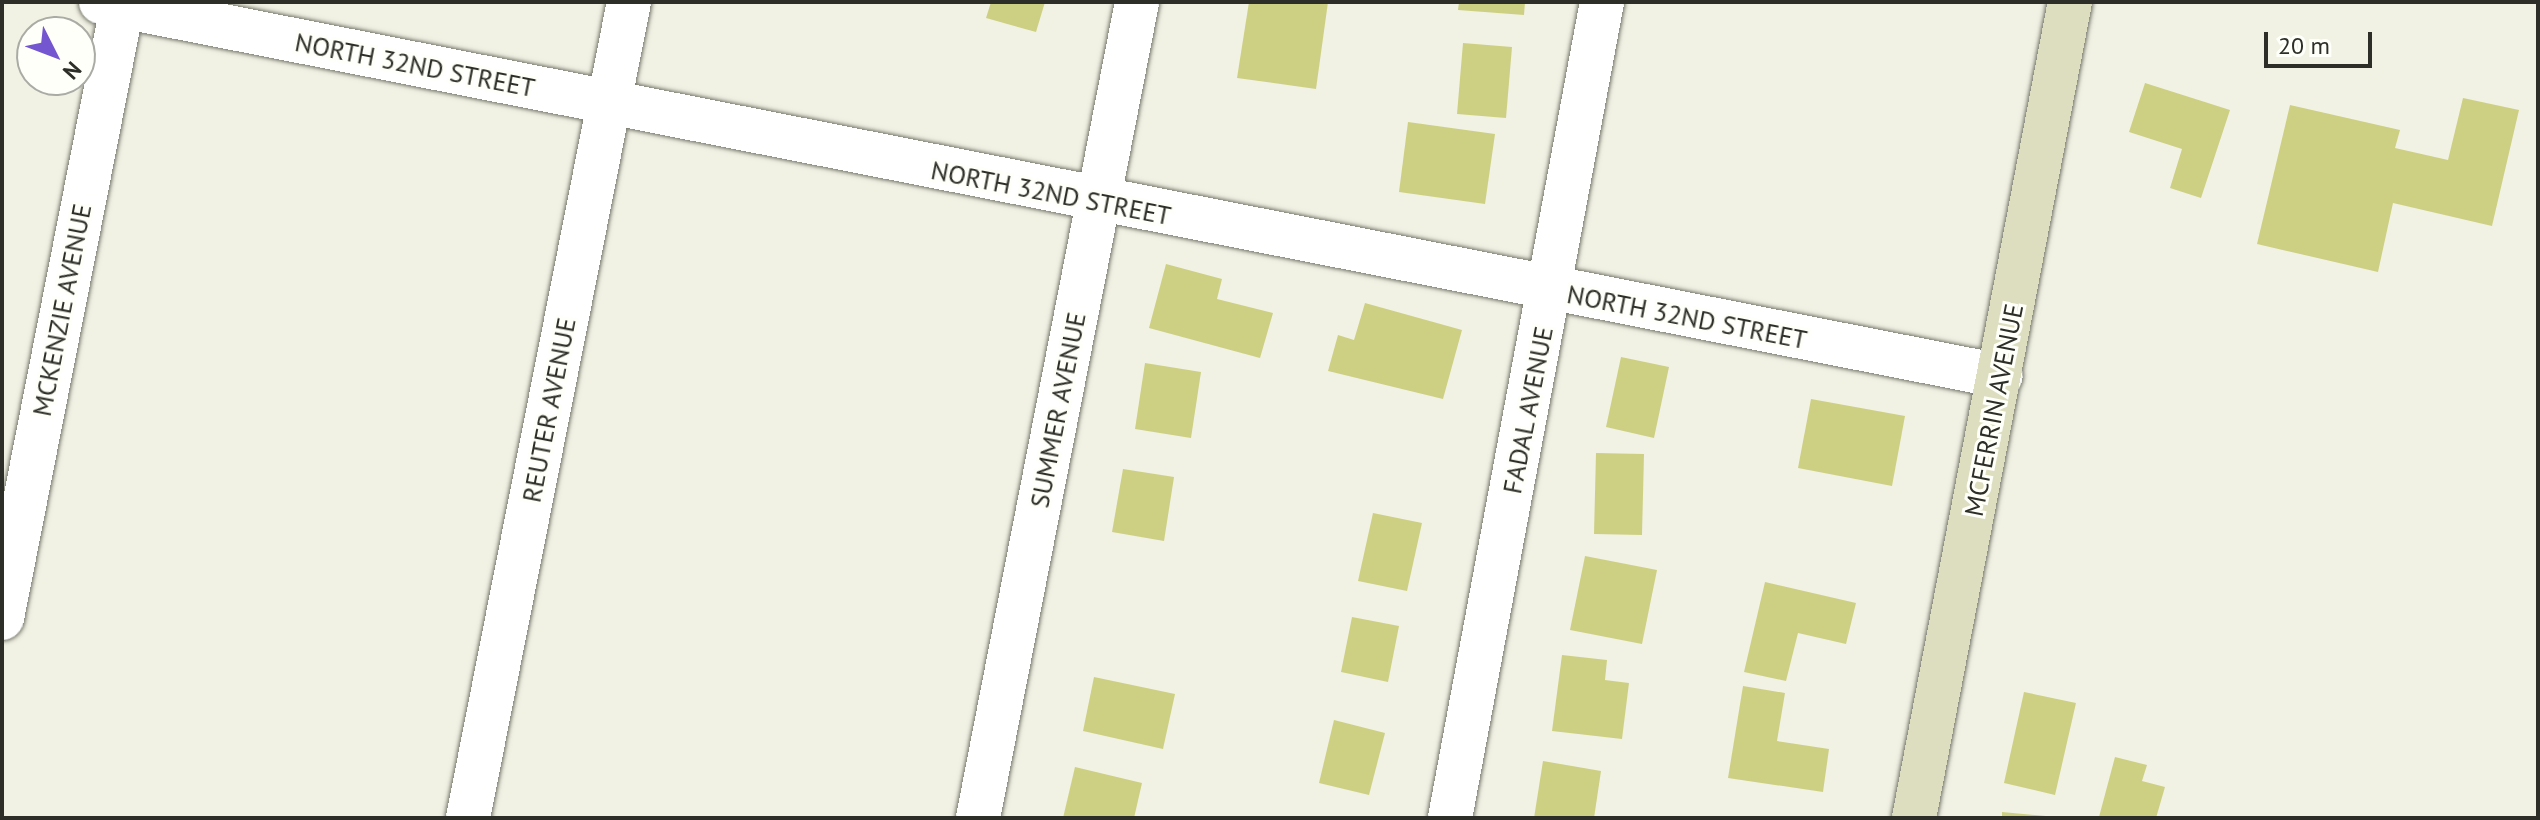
<!DOCTYPE html>
<html>
<head>
<meta charset="utf-8">
<style>
  body { margin:0 }
  #map { position:relative; width:2540px; height:820px; overflow:hidden; background:#f1f2e4; font-family:"PT Sans",sans-serif }
  div>[style] { position:absolute }
  .building>* { inset:0; background:#cdd083 }
  .roads { filter:drop-shadow(0 0 2px #77786c) drop-shadow(0 0 2px #77786c) }
  .street>* { height:44px; margin:-22px; padding:0 22px; transform-origin:22px; border-radius:22px; background:#fff }
  .secondary>* { height:44px; margin:-22px; padding:0 22px; transform-origin:22px; border-radius:22px; background:#dddebf }
  span { translate:-50% -50%; white-space:nowrap; text-align:center; line-height:1.15; -webkit-text-stroke:6px #fefff9; paint-order:stroke }
  .street-label { font-size:26px; color:#2d2e28 }
  .frame { position:absolute; inset:0; border:4px solid #2d2e28; pointer-events:none }
  .north { position:absolute; left:16px; top:16px; width:80px; height:80px; box-sizing:border-box; background:#fefff9; border:2px solid #aaaba5; border-radius:50%; rotate:132deg; font-size:22px; font-weight:700; line-height:32px; text-align:center; color:#2d2e28 }
  .north::after { content:''; display:block; margin:auto; width:28px; height:36px; background:#7356d0; clip-path:polygon(50% 0,100% 100%,50% 72%,0 100%) }
  .scale { position:absolute; left:2264px; top:32px; width:108px; height:36px; box-sizing:border-box; border:4px solid #2d2e28; border-top:0; padding-left:10px; font-size:24px; line-height:28px; white-space:nowrap; color:#2d2e28; -webkit-text-stroke:6px #fefff9; paint-order:stroke }
</style>
</head>
<body>
<div id="map">
  <div class="building">
    <i style="clip-path:polygon(991px 2px,1045px 2px,1036px 32px,986px 18px)"></i>
    <i style="clip-path:polygon(1249px 2px,1328px 2px,1316px 89px,1237px 78px)"></i>
    <i style="clip-path:polygon(1459px 2px,1525px 2px,1524px 15px,1458px 10px)"></i>
    <i style="clip-path:polygon(1463px 43px,1512px 47px,1506px 118px,1457px 114px)"></i>
    <i style="clip-path:polygon(2145px 83px,2230px 110px,2201px 198px,2170px 188px,2182px 149px,2129px 132px)"></i>
    <i style="clip-path:polygon(2463px 98px,2519px 110px,2492px 226px,2393px 203px,2378px 272px,2257px 244px,2290px 105px,2400px 130px,2395px 148px,2448px 160px)"></i>
    <i style="clip-path:polygon(1408px 122px,1495px 134px,1485px 204px,1399px 192px)"></i>
    <i style="clip-path:polygon(1166px 264px,1222px 279px,1217px 299px,1273px 313px,1260px 358px,1149px 328px)"></i>
    <i style="clip-path:polygon(1365px 303px,1462px 330px,1443px 399px,1328px 371px,1338px 335px,1354px 340px)"></i>
    <i style="clip-path:polygon(1621px 357px,1669px 367px,1654px 438px,1606px 427px)"></i>
    <i style="clip-path:polygon(1145px 363px,1201px 372px,1191px 438px,1135px 429px)"></i>
    <i style="clip-path:polygon(1811px 399px,1905px 416px,1892px 486px,1798px 468px)"></i>
    <i style="clip-path:polygon(1596px 453px,1644px 454px,1642px 535px,1594px 534px)"></i>
    <i style="clip-path:polygon(1123px 469px,1174px 477px,1164px 541px,1112px 532px)"></i>
    <i style="clip-path:polygon(1373px 513px,1422px 523px,1407px 591px,1358px 581px)"></i>
    <i style="clip-path:polygon(1585px 556px,1657px 570px,1642px 644px,1570px 630px)"></i>
    <i style="clip-path:polygon(1765px 582px,1856px 603px,1846px 644px,1798px 633px,1786px 681px,1744px 672px)"></i>
    <i style="clip-path:polygon(1352px 617px,1399px 626px,1388px 682px,1341px 672px)"></i>
    <i style="clip-path:polygon(1562px 655px,1607px 660px,1605px 680px,1629px 683px,1622px 739px,1552px 731px)"></i>
    <i style="clip-path:polygon(1094px 677px,1175px 694px,1163px 749px,1083px 731px)"></i>
    <i style="clip-path:polygon(1743px 686px,1785px 693px,1777px 741px,1829px 749px,1823px 792px,1728px 778px)"></i>
    <i style="clip-path:polygon(2024px 692px,2076px 703px,2055px 795px,2004px 783px)"></i>
    <i style="clip-path:polygon(1334px 720px,1385px 733px,1369px 795px,1319px 783px)"></i>
    <i style="clip-path:polygon(2115px 757px,2147px 765px,2142px 781px,2165px 787px,2156px 818px,2099px 817px)"></i>
    <i style="clip-path:polygon(1543px 761px,1601px 771px,1594px 818px,1534px 818px)"></i>
    <i style="clip-path:polygon(1075px 767px,1142px 783px,1134px 818px,1063px 818px)"></i>
    <i style="clip-path:polygon(2002px 812px,2046px 816px,2046px 818px,2002px 818px)"></i>
  </div>
  <div class="roads">
    <div class="street">
      <i style="left:101px;top:2px;width:1936px;rotate:11.14deg"></i>
      <i style="left:2px;top:618px;width:628px;rotate:-78.89deg"></i>
      <i style="left:468px;top:818px;width:832px;rotate:-78.84deg"></i>
      <i style="left:978px;top:818px;width:831px;rotate:-78.97deg"></i>
      <i style="left:1450px;top:818px;width:830px;rotate:-79.45deg"></i>
    </div>
    <div class="secondary">
      <i style="left:1914px;top:818px;width:831px;rotate:-79.18deg"></i>
    </div>
  </div>
  <div class="street-label">
    <span style="left:415px;top:65px;rotate:11deg">NORTH 32ND STREET</span>
    <span style="left:1051px;top:193px;rotate:11deg">NORTH 32ND STREET</span>
    <span style="left:62px;top:310px;rotate:-79deg">MCKENZIE AVENUE</span>
    <span style="left:1687px;top:317px;rotate:11deg">NORTH 32ND STREET</span>
    <span style="left:549px;top:410px;rotate:-79deg">REUTER AVENUE</span>
    <span style="left:1058px;top:410px;rotate:-79deg">SUMMER AVENUE</span>
    <span style="left:1528px;top:410px;rotate:-79deg">FADAL AVENUE</span>
    <span style="left:1994px;top:410px;rotate:-79deg">MCFERRIN AVENUE</span>
  </div>
  <div class="frame"></div>
  <div class="north">N</div>
  <div class="scale">20 m</div>
</div>
</body>
</html>
